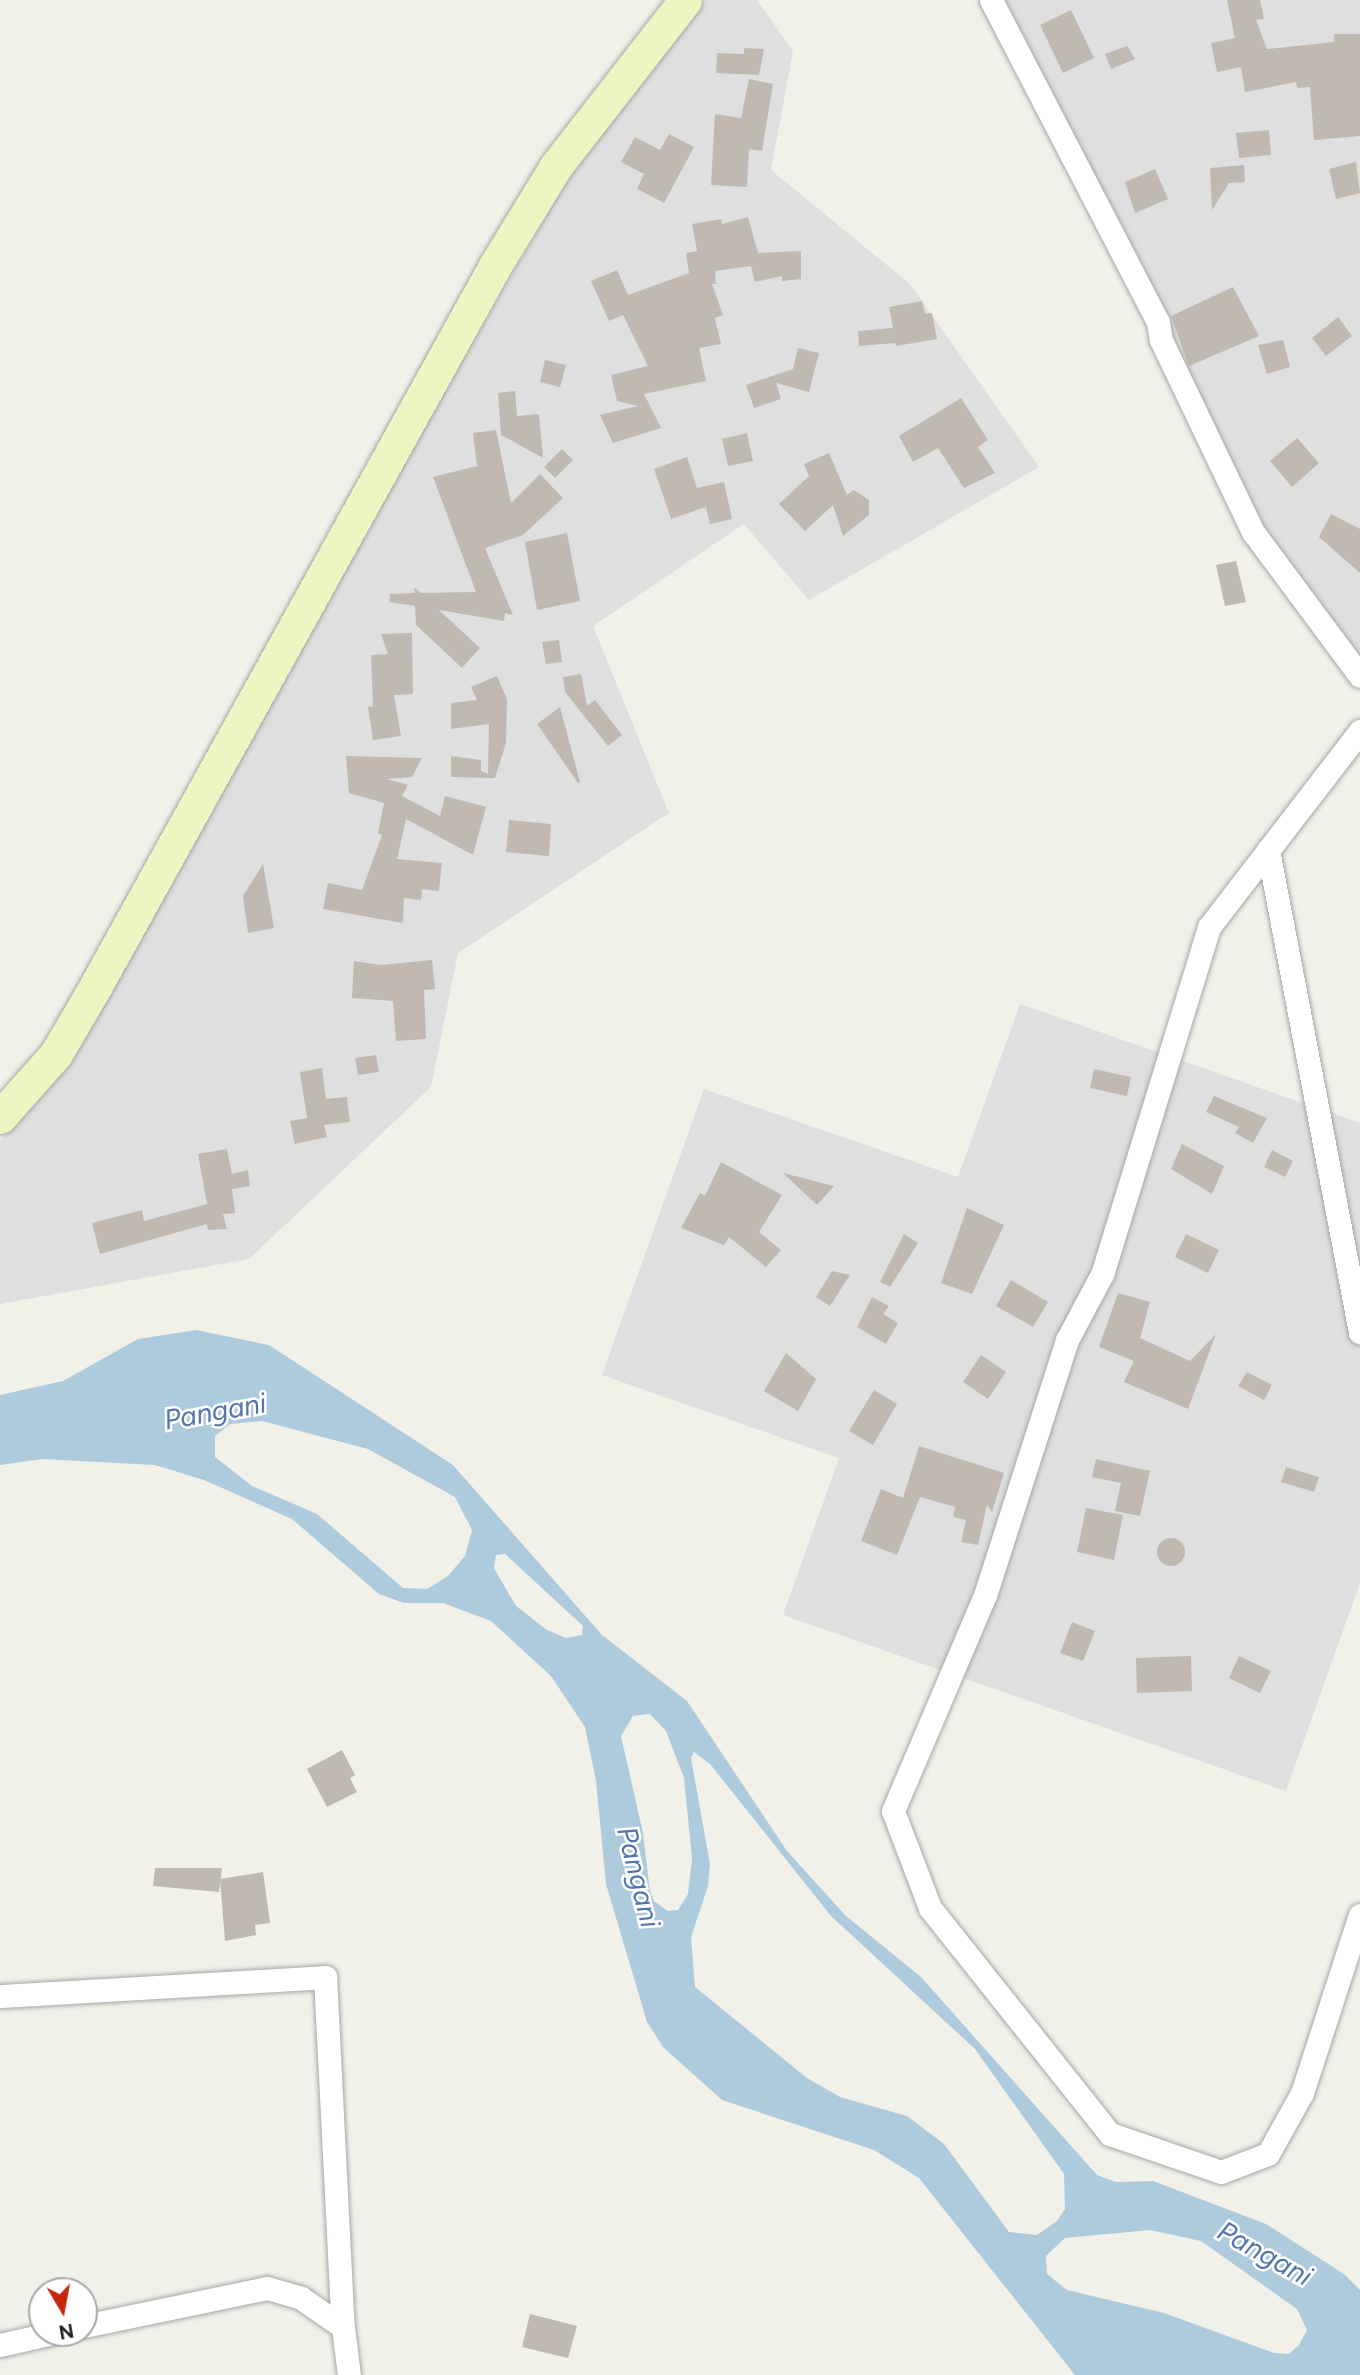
<!DOCTYPE html>
<html>
<head>
<meta charset="utf-8">
<style>
  body { margin:0 }
  #map { position:relative; width:1360px; height:2375px; overflow:hidden; background:#f1f0e9; font-family:Figtree,sans-serif }
  div>[style] { position:absolute }
  .residential>* { inset:0; background:#e0dfdf }
  .water>* { inset:0; background:#adcbdc }
  .building>* { inset:0; background:#bfb9b2 }
  .round { border-radius:50% }
  .roads { filter:drop-shadow(0 0 2px #a6a6a6) drop-shadow(0 0 2px #a6a6a6) }
  .street>* { height:23px; margin:-11.5px; padding:0 11.5px; transform-origin:11.5px; border-radius:11.5px; background:#fff }
  .secondary>* { height:33px; margin:-16.5px; padding:0 16.5px; transform-origin:16.5px; border-radius:16.5px; background:#edf6c2 }
  span { translate:-50% -50%; white-space:nowrap; text-align:center; line-height:1.15; -webkit-text-stroke:5px #fff; paint-order:stroke }
  .water-label { font-size:28px; color:#5374ad; font-style:italic }
  .north { position:absolute; left:28px; top:2277px; width:70px; height:70px; box-sizing:border-box; background:#fff; border:2px solid #a7a7a7; border-radius:50%; rotate:170deg; font-size:19px; font-weight:700; line-height:28px; text-align:center; color:#222 }
  .north::after { content:''; display:block; margin:auto; width:24px; height:32px; background:#c6260d; clip-path:polygon(50% 0,100% 100%,50% 72%,0 100%) }
</style>
</head>
<body>
<div id="map">
  <div class="residential">
    <i style="clip-path:polygon(706px 0,757px 0,793px 51px,771px 170px,910px 284px,1039px 467px,809px 600px,744px 524px,593px 626px,669px 813px,458px 953px,431px 1087px,249px 1259px,0 1304px,0 1141px,69px 1064px,339px 574px,570px 175px)"></i>
    <i style="clip-path:polygon(1001px 0,1360px 0,1360px 655px,1263px 525px)"></i>
    <i style="clip-path:polygon(1020px 1004px,1360px 1123px,1360px 1583px,1286px 1791px,783px 1615px,839px 1458px,602px 1375px,704px 1089px,958px 1177px)"></i>
  </div>
  <div class="water">
    <i style="clip-path:polygon(evenodd,196px 1330px,269px 1345px,453px 1465px,602px 1635px,687px 1701px,787px 1851px,846px 1916px,921px 1977px,1097px 2175px,1116px 2182px,1153px 2181px,1266px 2224px,1344px 2274px,1360px 2290px,1360px 2375px,1075px 2375px,919px 2178px,874px 2150px,722px 2100px,663px 2047px,647px 2022px,606px 1884px,596px 1781px,585px 1727px,551px 1676px,491px 1621px,443px 1603px,404px 1603px,379px 1594px,292px 1519px,204px 1480px,155px 1465px,42px 1459px,0 1465px,0 1395px,63px 1381px,138px 1339px,196px 1330px,262px 1421px,368px 1449px,455px 1497px,472px 1530px,465px 1556px,448px 1576px,427px 1589px,403px 1588px,317px 1514px,252px 1486px,215px 1457px,215px 1436px,230px 1424px,262px 1421px,196px 1330px,505px 1554px,583px 1626px,582px 1635px,566px 1638px,547px 1630px,516px 1606px,494px 1568px,496px 1555px,505px 1554px,196px 1330px,650px 1714px,666px 1731px,684px 1778px,692px 1859px,688px 1894px,678px 1910px,668px 1911px,654px 1901px,650px 1892px,643px 1833px,621px 1736px,633px 1716px,650px 1714px,196px 1330px,694px 1752px,710px 1764px,831px 1916px,975px 2049px,1064px 2174px,1065px 2209px,1057px 2221px,1037px 2235px,1009px 2232px,944px 2144px,907px 2116px,840px 2097px,807px 2078px,695px 1987px,691px 1937px,708px 1886px,710px 1864px,691px 1758px,694px 1752px,196px 1330px,1150px 2230px,1201px 2241px,1297px 2309px,1307px 2330px,1299px 2345px,1289px 2354px,1274px 2353px,1164px 2313px,1067px 2290px,1047px 2274px,1046px 2256px,1065px 2238px,1150px 2230px)"></i>
  </div>
  <div class="building">
    <i style="clip-path:polygon(1227px 0,1260px 0,1264px 19px,1256px 20px,1267px 49px,1334px 42px,1334px 34px,1360px 34px,1360px 136px,1314px 140px,1310px 87px,1297px 88px,1296px 82px,1245px 92px,1241px 67px,1217px 72px,1211px 43px,1235px 38px)"></i>
    <i style="clip-path:polygon(1071px 10px,1094px 58px,1063px 73px,1040px 25px)"></i>
    <i style="clip-path:polygon(1127px 46px,1135px 59px,1111px 69px,1105px 54px)"></i>
    <i style="clip-path:polygon(744px 48px,764px 49px,759px 75px,716px 73px,717px 53px,744px 54px)"></i>
    <i style="clip-path:polygon(749px 79px,773px 84px,762px 151px,749px 149px,747px 187px,711px 185px,715px 114px,741px 118px)"></i>
    <i style="clip-path:polygon(1269px 130px,1271px 155px,1239px 158px,1236px 133px)"></i>
    <i style="clip-path:polygon(669px 134px,694px 147px,664px 203px,637px 189px,644px 174px,621px 162px,635px 137px,660px 150px)"></i>
    <i style="clip-path:polygon(1356px 162px,1360px 193px,1336px 199px,1329px 169px)"></i>
    <i style="clip-path:polygon(1244px 165px,1245px 182px,1229px 183px,1212px 210px,1210px 168px)"></i>
    <i style="clip-path:polygon(1155px 169px,1168px 199px,1135px 213px,1125px 182px)"></i>
    <i style="clip-path:polygon(748px 217px,758px 253px,801px 251px,801px 279px,782px 281px,782px 276px,755px 282px,751px 266px,715px 271px,716px 284px,712px 284px,723px 315px,715px 318px,721px 344px,699px 348px,706px 381px,644px 394px,661px 428px,613px 443px,600px 415px,638px 406px,617px 401px,611px 375px,648px 366px,623px 315px,609px 321px,591px 281px,617px 270px,628px 295px,689px 273px,686px 253px,697px 251px,692px 224px,721px 219px,722px 224px)"></i>
    <i style="clip-path:polygon(1233px 287px,1259px 336px,1189px 366px,1171px 316px)"></i>
    <i style="clip-path:polygon(922px 301px,925px 314px,932px 313px,937px 339px,896px 346px,895px 343px,859px 346px,858px 331px,893px 328px,889px 307px)"></i>
    <i style="clip-path:polygon(1338px 317px,1352px 336px,1326px 356px,1312px 338px)"></i>
    <i style="clip-path:polygon(1283px 340px,1290px 367px,1267px 374px,1258px 345px)"></i>
    <i style="clip-path:polygon(798px 348px,819px 353px,809px 392px,776px 383px,781px 399px,754px 408px,746px 385px,793px 369px)"></i>
    <i style="clip-path:polygon(545px 360px,566px 365px,560px 387px,540px 382px)"></i>
    <i style="clip-path:polygon(515px 391px,517px 416px,539px 414px,543px 458px,501px 435px,498px 393px)"></i>
    <i style="clip-path:polygon(961px 398px,988px 440px,978px 447px,995px 473px,964px 488px,938px 448px,913px 462px,899px 436px)"></i>
    <i style="clip-path:polygon(496px 430px,511px 503px,540px 474px,563px 498px,523px 535px,485px 548px,513px 615px,505px 613px,504px 621px,439px 610px,480px 648px,462px 668px,416px 625px,415px 606px,389px 602px,390px 594px,415px 593px,414px 587px,421px 593px,476px 592px,433px 477px,477px 466px,473px 433px)"></i>
    <i style="clip-path:polygon(747px 433px,753px 461px,728px 466px,722px 439px)"></i>
    <i style="clip-path:polygon(1297px 438px,1319px 463px,1292px 487px,1270px 461px)"></i>
    <i style="clip-path:polygon(562px 449px,573px 460px,555px 478px,544px 467px)"></i>
    <i style="clip-path:polygon(829px 453px,847px 495px,854px 490px,869px 500px,869px 515px,843px 536px,833px 505px,805px 531px,779px 504px,809px 476px,804px 464px)"></i>
    <i style="clip-path:polygon(687px 457px,697px 488px,724px 482px,732px 519px,710px 524px,706px 507px,671px 519px,654px 469px)"></i>
    <i style="clip-path:polygon(1331px 514px,1360px 529px,1360px 573px,1319px 537px)"></i>
    <i style="clip-path:polygon(567px 533px,580px 601px,537px 610px,525px 542px)"></i>
    <i style="clip-path:polygon(1236px 561px,1246px 602px,1225px 606px,1216px 565px)"></i>
    <i style="clip-path:polygon(412px 633px,413px 694px,394px 695px,401px 736px,373px 740px,368px 707px,373px 706px,371px 655px,388px 654px,381px 634px)"></i>
    <i style="clip-path:polygon(559px 640px,562px 662px,546px 664px,542px 642px)"></i>
    <i style="clip-path:polygon(581px 674px,587px 706px,595px 700px,622px 735px,608px 746px,565px 692px,563px 677px)"></i>
    <i style="clip-path:polygon(497px 676px,507px 699px,506px 743px,495px 778px,451px 777px,451px 756px,481px 760px,481px 771px,488px 774px,489px 724px,451px 729px,451px 703px,477px 700px,471px 687px)"></i>
    <i style="clip-path:polygon(560px 707px,580px 782px,578px 783px,537px 724px)"></i>
    <i style="clip-path:polygon(346px 756px,422px 758px,412px 777px,387px 779px,408px 785px,402px 796px,440px 816px,445px 796px,486px 807px,473px 855px,406px 819px,397px 859px,442px 863px,439px 891px,422px 889px,421px 900px,404px 898px,403px 923px,323px 909px,328px 883px,362px 890px,382px 835px,378px 833px,384px 803px,349px 793px)"></i>
    <i style="clip-path:polygon(509px 820px,551px 824px,549px 856px,506px 852px)"></i>
    <i style="clip-path:polygon(263px 864px,274px 928px,248px 933px,243px 896px)"></i>
    <i style="clip-path:polygon(432px 960px,435px 989px,424px 990px,426px 1039px,396px 1041px,393px 1001px,352px 998px,354px 961px,381px 965px)"></i>
    <i style="clip-path:polygon(376px 1055px,379px 1072px,358px 1075px,355px 1058px)"></i>
    <i style="clip-path:polygon(322px 1068px,326px 1099px,347px 1097px,350px 1122px,324px 1125px,327px 1137px,295px 1144px,290px 1121px,307px 1118px,300px 1072px)"></i>
    <i style="clip-path:polygon(1094px 1069px,1131px 1077px,1127px 1096px,1090px 1088px)"></i>
    <i style="clip-path:polygon(1214px 1096px,1267px 1118px,1253px 1143px,1235px 1133px,1239px 1127px,1206px 1112px)"></i>
    <i style="clip-path:polygon(1182px 1144px,1224px 1166px,1212px 1194px,1171px 1169px)"></i>
    <i style="clip-path:polygon(227px 1149px,232px 1174px,248px 1170px,250px 1186px,232px 1189px,235px 1213px,223px 1214px,227px 1229px,208px 1230px,207px 1224px,100px 1254px,92px 1223px,142px 1210px,144px 1221px,207px 1204px,198px 1154px)"></i>
    <i style="clip-path:polygon(1272px 1150px,1293px 1161px,1285px 1177px,1264px 1167px)"></i>
    <i style="clip-path:polygon(721px 1162px,782px 1195px,759px 1232px,781px 1250px,766px 1267px,729px 1237px,724px 1245px,681px 1228px,700px 1193px,705px 1196px)"></i>
    <i style="clip-path:polygon(783px 1173px,834px 1186px,817px 1205px)"></i>
    <i style="clip-path:polygon(967px 1208px,1004px 1225px,972px 1294px,941px 1283px)"></i>
    <i style="clip-path:polygon(904px 1234px,918px 1243px,890px 1287px,880px 1282px)"></i>
    <i style="clip-path:polygon(1186px 1234px,1219px 1250px,1208px 1273px,1175px 1257px)"></i>
    <i style="clip-path:polygon(832px 1271px,850px 1275px,830px 1306px,816px 1297px)"></i>
    <i style="clip-path:polygon(1011px 1280px,1048px 1302px,1033px 1327px,996px 1306px)"></i>
    <i style="clip-path:polygon(1118px 1293px,1150px 1302px,1140px 1338px,1190px 1361px,1216px 1334px,1188px 1409px,1124px 1382px,1134px 1361px,1099px 1347px)"></i>
    <i style="clip-path:polygon(872px 1297px,889px 1306px,883px 1314px,898px 1323px,886px 1344px,857px 1327px)"></i>
    <i style="clip-path:polygon(786px 1353px,816px 1379px,798px 1411px,764px 1391px)"></i>
    <i style="clip-path:polygon(981px 1355px,1006px 1372px,988px 1399px,963px 1382px)"></i>
    <i style="clip-path:polygon(1247px 1372px,1272px 1385px,1264px 1400px,1238px 1386px)"></i>
    <i style="clip-path:polygon(874px 1390px,897px 1404px,873px 1445px,849px 1431px)"></i>
    <i style="clip-path:polygon(919px 1446px,1004px 1473px,992px 1512px,987px 1505px,978px 1545px,961px 1542px,966px 1520px,953px 1517px,955px 1507px,920px 1497px,897px 1555px,861px 1541px,881px 1489px,903px 1498px)"></i>
    <i style="clip-path:polygon(1096px 1459px,1150px 1471px,1140px 1516px,1115px 1511px,1121px 1483px,1092px 1477px)"></i>
    <i style="clip-path:polygon(1286px 1467px,1319px 1477px,1314px 1492px,1281px 1482px)"></i>
    <i style="clip-path:polygon(1086px 1508px,1123px 1515px,1114px 1560px,1077px 1552px)"></i>
    <i class="round" style="left:1157px;top:1538px;width:28px;height:28px"></i>
    <i style="clip-path:polygon(1072px 1622px,1095px 1631px,1083px 1661px,1060px 1653px)"></i>
    <i style="clip-path:polygon(1191px 1656px,1192px 1691px,1137px 1693px,1136px 1658px)"></i>
    <i style="clip-path:polygon(1239px 1656px,1271px 1671px,1260px 1693px,1229px 1678px)"></i>
    <i style="clip-path:polygon(342px 1750px,355px 1775px,350px 1778px,357px 1792px,327px 1807px,307px 1769px)"></i>
    <i style="clip-path:polygon(155px 1868px,222px 1868px,219px 1892px,153px 1886px)"></i>
    <i style="clip-path:polygon(263px 1872px,270px 1923px,255px 1925px,256px 1935px,225px 1941px,220px 1879px)"></i>
    <i style="clip-path:polygon(530px 2314px,577px 2326px,568px 2358px,522px 2347px)"></i>
  </div>
  <div class="roads">
    <div class="street">
      <i style="left:991px;top:0;width:363px;rotate:62.6deg"></i>
      <i style="left:1158px;top:322px;width:18px;rotate:81deg"></i>
      <i style="left:1161px;top:340px;width:213px;rotate:64.4deg"></i>
      <i style="left:1253px;top:532px;width:179px;rotate:53.4deg"></i>
      <i style="left:1360px;top:731px;width:247px;rotate:127.6deg"></i>
      <i style="left:1209px;top:927px;width:363px;rotate:107.1deg"></i>
      <i style="left:1102px;top:1274px;width:75px;rotate:117.9deg"></i>
      <i style="left:1067px;top:1340px;width:268px;rotate:107.8deg"></i>
      <i style="left:985px;top:1595px;width:235px;rotate:113.1deg"></i>
      <i style="left:893px;top:1811px;width:104px;rotate:69.1deg"></i>
      <i style="left:930px;top:1908px;width:289px;rotate:51.5deg"></i>
      <i style="left:1110px;top:2134px;width:117px;rotate:18.9deg"></i>
      <i style="left:1221px;top:2172px;width:50px;rotate:-21deg"></i>
      <i style="left:1268px;top:2154px;width:70px;rotate:-60.9deg"></i>
      <i style="left:1302px;top:2093px;width:187px;rotate:-72deg"></i>
      <i style="left:1268px;top:850px;width:491px;rotate:79.2deg"></i>
      <i style="left:0;top:1996px;width:326px;rotate:-3.3deg"></i>
      <i style="left:325px;top:1977px;width:350px;rotate:87.1deg"></i>
      <i style="left:84px;top:2326px;width:187px;rotate:-11.7deg"></i>
      <i style="left:267px;top:2288px;width:35px;rotate:16deg"></i>
      <i style="left:301px;top:2298px;width:51px;rotate:34.6deg"></i>
      <i style="left:343px;top:2327px;width:48px;rotate:82.9deg"></i>
      <i style="left:0;top:2345px;width:54px;rotate:-12.8deg"></i>
    </div>
    <div class="secondary">
      <i style="left:0;top:1117px;width:84px;rotate:-48.4deg"></i>
      <i style="left:56px;top:1054px;width:75px;rotate:-59.7deg"></i>
      <i style="left:94px;top:989px;width:829px;rotate:-60.99deg"></i>
      <i style="left:496px;top:264px;width:115px;rotate:-58.5deg"></i>
      <i style="left:556px;top:166px;width:210px;rotate:-52.1deg"></i>
    </div>
  </div>
  <div class="water-label">
    <span style="left:215px;top:1411px;rotate:-10deg">Pangani</span>
    <span style="left:639px;top:1877px;rotate:76deg">Pangani</span>
    <span style="left:1265px;top:2253px;rotate:29deg">Pangani</span>
  </div>
  <div class="north">N</div>
</div>
</body>
</html>
